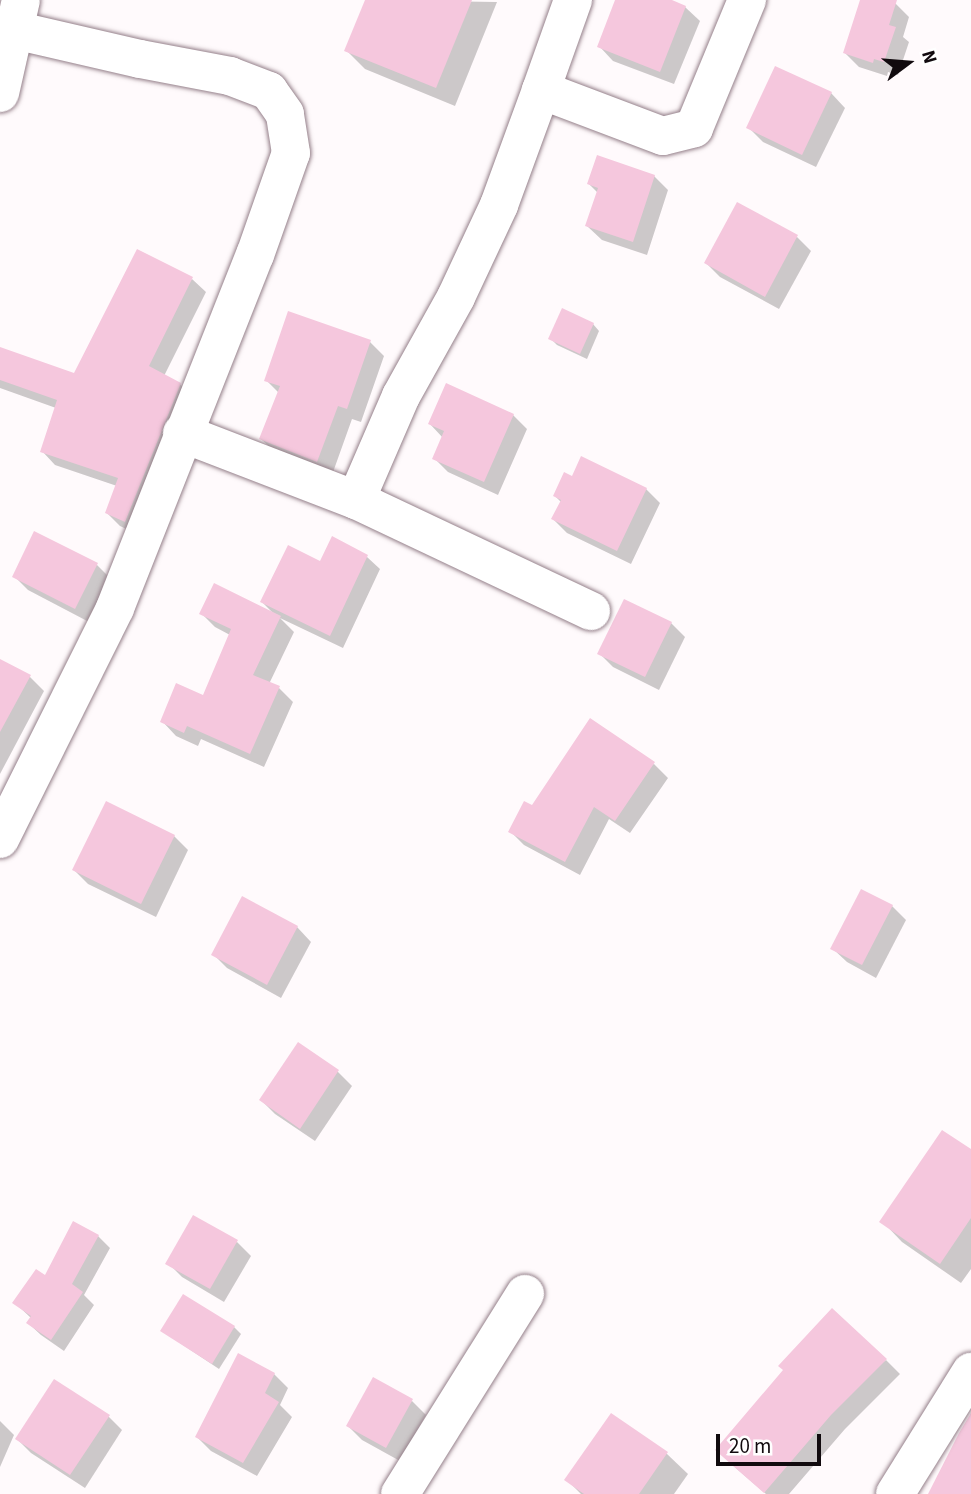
<!DOCTYPE html>
<html>
<head>
<meta charset="utf-8">
<style>
  body { margin:0 }
  #map { position:relative; width:971px; height:1494px; overflow:hidden; background:#fffafc; font-family:"Source Sans 3",sans-serif }
  div>[style] { position:absolute }
  .shadow>* { inset:0; background:#0003 }
  .building>* { inset:0; background:#f5c7dd }
  .roads { filter:drop-shadow(0 0 2px #95808a) drop-shadow(0 0 2px #95808a) }
  .minor>* { height:38px; margin:-19px; padding:0 19px; transform-origin:19px; border-radius:19px; background:#fff }
  span { translate:-50% -50%; white-space:nowrap; text-align:center; line-height:1.15; -webkit-text-stroke:5px #fff; paint-order:stroke }
  .north { position:absolute; left:873px; top:28px; width:70px; height:70px; -webkit-text-stroke:5px #fff; paint-order:stroke; rotate:74deg; font-size:19px; font-weight:700; line-height:28px; text-align:center; color:#110a0e }
  .north::after { content:''; display:block; margin:auto; width:24px; height:32px; background:#110a0e; clip-path:polygon(50% 0,100% 100%,50% 72%,0 100%) }
  .scale { position:absolute; left:716px; top:1434px; width:105px; height:32px; box-sizing:border-box; border:4px solid #110a0e; border-top:0; padding-left:9px; font-size:21px; line-height:24px; white-space:nowrap; color:#110a0e; -webkit-text-stroke:5px #fff; paint-order:stroke }
</style>
</head>
<body>
<div id="map">
  <div class="shadow">
    <i style="clip-path:polygon(367px 0,497px 2px,455px 106px,365px 69px,346px 50px)"></i>
    <i style="clip-path:polygon(617px 0,667px 0,685px 7px,700px 21px,674px 84px,613px 61px,599px 46px)"></i>
    <i style="clip-path:polygon(862px 0,895px 3px,909px 17px,903px 37px,909px 42px,898px 75px,888px 72px,887px 76px,859px 67px,845px 53px)"></i>
    <i style="clip-path:polygon(831px 93px,845px 108px,816px 167px,763px 142px,749px 128px)"></i>
    <i style="clip-path:polygon(654px 176px,668px 190px,647px 255px,602px 240px,587px 226px,598px 193px,589px 184px)"></i>
    <i style="clip-path:polygon(797px 237px,811px 251px,779px 309px,720px 277px,706px 263px)"></i>
    <i style="clip-path:polygon(192px 279px,206px 292px,164px 376px,180px 384px,193px 398px,139px 535px,120px 526px,107px 513px,117px 486px,55px 465px,42px 451px,56px 408px,0 388px,0 349px,75px 375px)"></i>
    <i style="clip-path:polygon(593px 324px,599px 331px,587px 359px,557px 345px,550px 338px)"></i>
    <i style="clip-path:polygon(370px 342px,384px 356px,361px 422px,352px 419px,332px 475px,276px 453px,261px 439px,279px 393px,266px 380px)"></i>
    <i style="clip-path:polygon(513px 415px,527px 429px,498px 495px,448px 472px,434px 458px,443px 438px,430px 424px)"></i>
    <i style="clip-path:polygon(573px 479px,646px 489px,660px 503px,631px 564px,567px 533px,553px 519px,561px 502px,555px 496px)"></i>
    <i style="clip-path:polygon(35px 533px,97px 565px,111px 579px,89px 622px,28px 590px,14px 576px)"></i>
    <i style="clip-path:polygon(332px 539px,367px 557px,380px 569px,343px 648px,280px 618px,294px 632px,269px 684px,279px 688px,293px 702px,264px 767px,201px 739px,198px 746px,176px 736px,162px 721px,204px 697px,230px 635px,215px 627px,201px 613px,274px 614px,262px 602px,321px 563px)"></i>
    <i style="clip-path:polygon(671px 623px,685px 637px,659px 690px,613px 667px,599px 653px)"></i>
    <i style="clip-path:polygon(6px 664px,30px 677px,44px 691px,0 774px,0 675px)"></i>
    <i style="clip-path:polygon(654px 764px,668px 778px,630px 833px,609px 819px,580px 875px,524px 845px,510px 831px,533px 808px)"></i>
    <i style="clip-path:polygon(174px 836px,188px 850px,156px 917px,88px 884px,74px 870px)"></i>
    <i style="clip-path:polygon(892px 906px,906px 920px,876px 978px,847px 962px,832px 948px)"></i>
    <i style="clip-path:polygon(297px 927px,311px 942px,281px 998px,227px 968px,213px 954px)"></i>
    <i style="clip-path:polygon(299px 1044px,338px 1072px,352px 1086px,315px 1141px,275px 1114px,261px 1100px)"></i>
    <i style="clip-path:polygon(971px 1152px,971px 1269px,961px 1283px,902px 1242px,882px 1221px)"></i>
    <i style="clip-path:polygon(98px 1236px,110px 1248px,84px 1295px,94px 1305px,64px 1351px,41px 1335px,28px 1323px,31px 1318px,15px 1303px)"></i>
    <i style="clip-path:polygon(237px 1242px,251px 1256px,224px 1302px,182px 1277px,168px 1263px)"></i>
    <i style="clip-path:polygon(234px 1327px,241px 1334px,219px 1369px,162px 1331px)"></i>
    <i style="clip-path:polygon(886px 1360px,900px 1374px,845px 1429px,789px 1494px,766px 1494px,731px 1464px)"></i>
    <i style="clip-path:polygon(274px 1374px,288px 1388px,280px 1405px,292px 1417px,257px 1476px,211px 1451px,197px 1437px)"></i>
    <i style="clip-path:polygon(412px 1401px,426px 1415px,400px 1461px,362px 1440px,348px 1426px)"></i>
    <i style="clip-path:polygon(612px 1415px,667px 1454px,688px 1474px,674px 1494px,581px 1494px,567px 1480px)"></i>
    <i style="clip-path:polygon(108px 1416px,122px 1430px,85px 1488px,31px 1453px,17px 1439px)"></i>
    <i style="clip-path:polygon(0 1421px,14px 1435px,0 1467px)"></i>
  </div>
  <div class="building">
    <i style="clip-path:polygon(365px 0,472px 0,436px 88px,344px 51px)"></i>
    <i style="clip-path:polygon(615px 0,672px 0,686px 6px,660px 72px,597px 47px)"></i>
    <i style="clip-path:polygon(860px 0,897px 0,889px 25px,896px 27px,884px 62px,874px 59px,873px 63px,843px 53px)"></i>
    <i style="clip-path:polygon(775px 66px,832px 92px,802px 155px,746px 128px)"></i>
    <i style="clip-path:polygon(597px 155px,655px 175px,633px 242px,585px 226px,598px 188px,587px 184px)"></i>
    <i style="clip-path:polygon(737px 202px,798px 235px,765px 297px,704px 263px)"></i>
    <i style="clip-path:polygon(137px 249px,193px 277px,149px 366px,181px 383px,125px 522px,105px 513px,118px 478px,40px 452px,57px 400px,0 380px,0 347px,74px 373px)"></i>
    <i style="clip-path:polygon(562px 308px,594px 323px,580px 354px,548px 339px)"></i>
    <i style="clip-path:polygon(288px 311px,371px 340px,347px 409px,338px 406px,317px 462px,259px 439px,280px 386px,264px 381px)"></i>
    <i style="clip-path:polygon(446px 383px,514px 414px,484px 482px,432px 459px,444px 431px,428px 424px)"></i>
    <i style="clip-path:polygon(581px 456px,647px 488px,617px 551px,551px 519px,561px 500px,553px 496px,564px 472px,572px 476px)"></i>
    <i style="clip-path:polygon(34px 531px,98px 563px,75px 609px,12px 577px)"></i>
    <i style="clip-path:polygon(332px 536px,368px 555px,330px 636px,260px 602px,288px 545px,320px 561px)"></i>
    <i style="clip-path:polygon(214px 583px,281px 616px,253px 675px,280px 686px,250px 754px,187px 726px,184px 733px,160px 722px,176px 683px,203px 695px,231px 629px,199px 614px)"></i>
    <i style="clip-path:polygon(624px 599px,672px 622px,645px 677px,597px 654px)"></i>
    <i style="clip-path:polygon(0 659px,31px 675px,0 732px)"></i>
    <i style="clip-path:polygon(590px 718px,655px 762px,615px 821px,594px 807px,565px 862px,508px 832px,524px 801px,532px 805px)"></i>
    <i style="clip-path:polygon(106px 801px,175px 835px,141px 904px,72px 870px)"></i>
    <i style="clip-path:polygon(861px 889px,893px 905px,862px 965px,830px 949px)"></i>
    <i style="clip-path:polygon(242px 896px,298px 926px,267px 985px,211px 955px)"></i>
    <i style="clip-path:polygon(298px 1042px,339px 1070px,300px 1129px,259px 1100px)"></i>
    <i style="clip-path:polygon(942px 1130px,971px 1149px,971px 1218px,940px 1264px,879px 1222px)"></i>
    <i style="clip-path:polygon(193px 1215px,238px 1240px,210px 1289px,165px 1264px)"></i>
    <i style="clip-path:polygon(73px 1221px,99px 1235px,72px 1284px,83px 1292px,51px 1340px,26px 1323px,31px 1316px,12px 1303px,36px 1269px,45px 1275px)"></i>
    <i style="clip-path:polygon(183px 1294px,235px 1326px,212px 1364px,160px 1331px)"></i>
    <i style="clip-path:polygon(832px 1308px,887px 1359px,831px 1415px,764px 1493px,715px 1450px,783px 1370px,778px 1366px)"></i>
    <i style="clip-path:polygon(238px 1353px,275px 1373px,265px 1393px,279px 1402px,243px 1463px,195px 1437px)"></i>
    <i style="clip-path:polygon(373px 1377px,413px 1399px,386px 1448px,346px 1426px)"></i>
    <i style="clip-path:polygon(54px 1379px,110px 1415px,70px 1475px,15px 1439px)"></i>
    <i style="clip-path:polygon(611px 1413px,668px 1452px,639px 1494px,584px 1494px,564px 1480px)"></i>
    <i style="clip-path:polygon(971px 1413px,971px 1494px,928px 1494px,959px 1433px)"></i>
  </div>
  <div class="roads">
    <div class="minor">
      <i style="left:541px;top:90px;width:96px;rotate:-70.4deg"></i>
      <i style="left:0;top:93px;width:95px;rotate:-77.3deg"></i>
      <i style="left:182px;top:433px;width:186px;rotate:21.1deg"></i>
      <i style="left:356px;top:500px;width:260px;rotate:25.3deg"></i>
      <i style="left:356px;top:500px;width:113px;rotate:-66.6deg"></i>
      <i style="left:401px;top:396px;width:113px;rotate:-60.9deg"></i>
      <i style="left:456px;top:297px;width:102px;rotate:-64.9deg"></i>
      <i style="left:499px;top:205px;width:122px;rotate:-69.9deg"></i>
      <i style="left:541px;top:90px;width:130px;rotate:20.7deg"></i>
      <i style="left:663px;top:136px;width:32px;rotate:-14deg"></i>
      <i style="left:694px;top:128px;width:139px;rotate:-67.5deg"></i>
      <i style="left:0;top:839px;width:258px;rotate:-63.5deg"></i>
      <i style="left:115px;top:608px;width:380px;rotate:-68.4deg"></i>
      <i style="left:255px;top:255px;width:108px;rotate:-70.6deg"></i>
      <i style="left:291px;top:153px;width:39px;rotate:-99deg"></i>
      <i style="left:285px;top:114px;width:28px;rotate:-125deg"></i>
      <i style="left:269px;top:91px;width:42px;rotate:-159deg"></i>
      <i style="left:230px;top:76px;width:92px;rotate:-169.3deg"></i>
      <i style="left:140px;top:59px;width:129px;rotate:-167deg"></i>
      <i style="left:400px;top:1494px;width:236px;rotate:-58deg"></i>
      <i style="left:895px;top:1494px;width:144px;rotate:-58.1deg"></i>
    </div>
  </div>
  <div class="north">N</div>
  <div class="scale">20 m</div>
</div>
</body>
</html>
